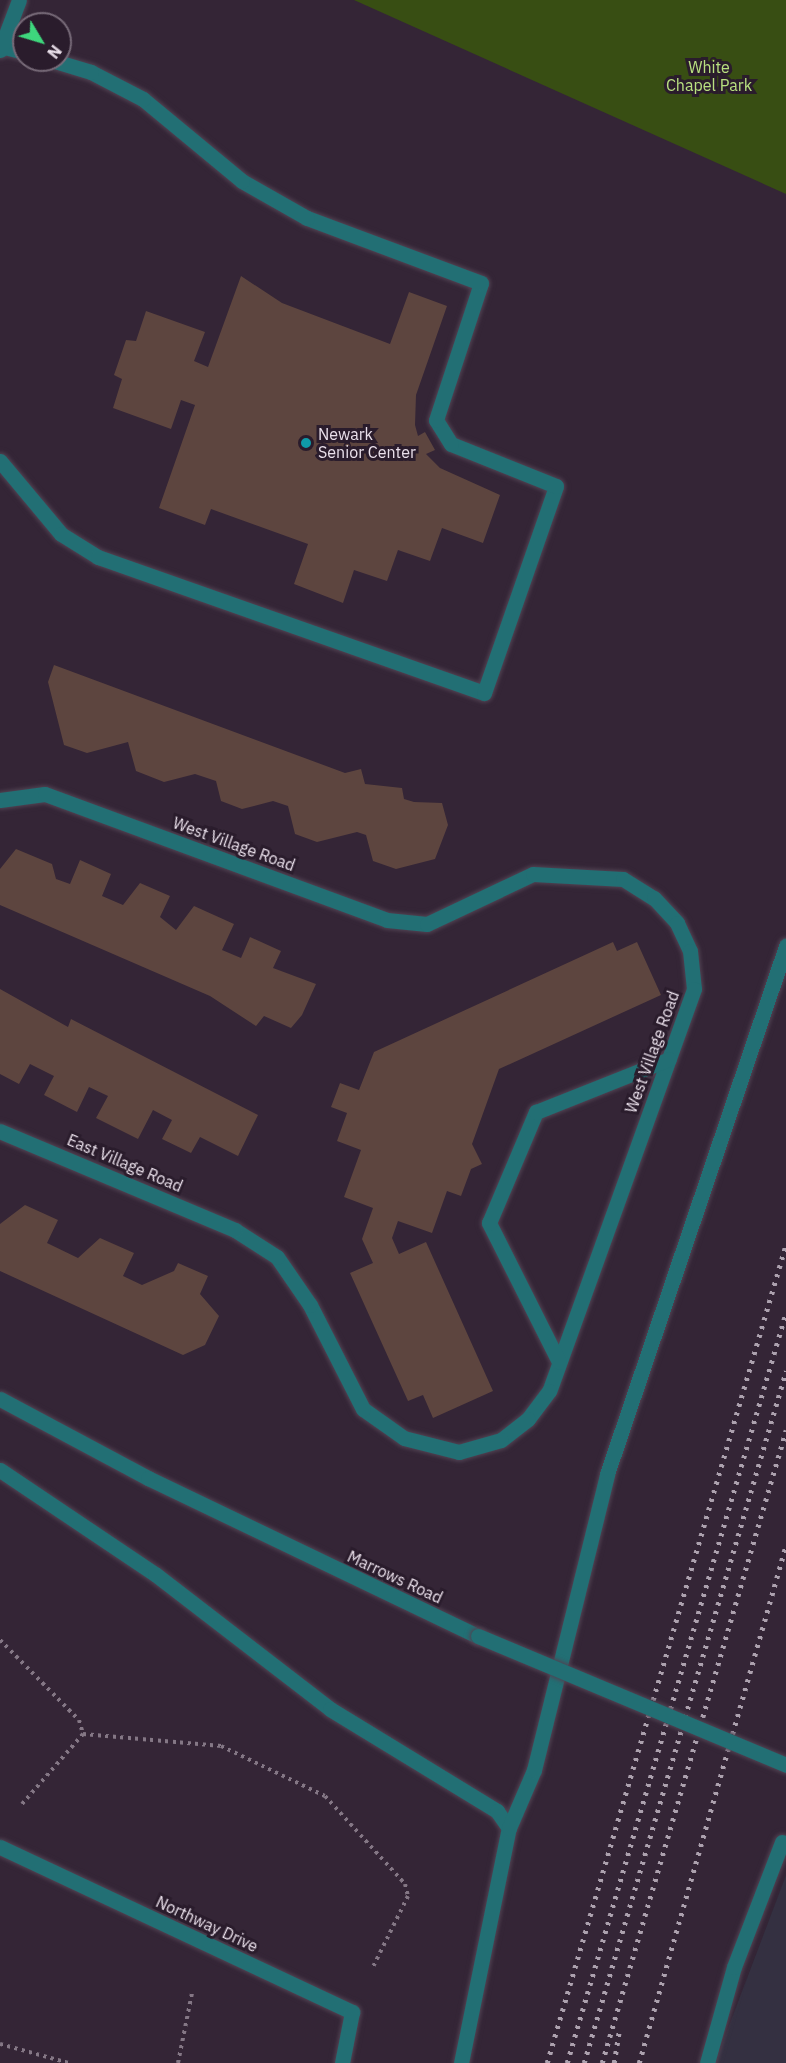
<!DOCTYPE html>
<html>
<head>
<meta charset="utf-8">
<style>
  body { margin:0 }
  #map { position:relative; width:786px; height:2063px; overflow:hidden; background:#342536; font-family:"IBM Plex Sans",sans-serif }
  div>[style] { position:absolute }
  .industrial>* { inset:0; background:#343041 }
  .green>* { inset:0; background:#384e13 }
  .building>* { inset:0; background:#5d453f }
  .path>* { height:4px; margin-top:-2px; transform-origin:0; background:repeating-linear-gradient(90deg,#847785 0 3px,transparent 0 7.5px) }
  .roads { filter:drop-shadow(0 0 2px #514353) drop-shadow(0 0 2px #514353) }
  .minor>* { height:15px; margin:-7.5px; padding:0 7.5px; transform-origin:7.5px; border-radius:7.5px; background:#226f74 }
  .rail>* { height:4.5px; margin-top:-2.25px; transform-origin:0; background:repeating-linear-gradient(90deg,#aca1ae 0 3px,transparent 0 9px) }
  .bridges { filter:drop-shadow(0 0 2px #514353) drop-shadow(0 0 2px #514353) }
  .minor-bridge>* { height:15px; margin:-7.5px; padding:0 7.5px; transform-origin:7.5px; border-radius:7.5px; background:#226f74 }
  .dots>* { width:16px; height:16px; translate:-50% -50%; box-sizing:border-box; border:3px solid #2a1c2c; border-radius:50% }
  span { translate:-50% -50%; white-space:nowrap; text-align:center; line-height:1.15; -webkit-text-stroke:6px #2a1c2c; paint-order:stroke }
  .park-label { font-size:16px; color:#b9e180 }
  .poi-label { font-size:16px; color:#eae0eb }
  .left { translate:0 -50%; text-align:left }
  .street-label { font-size:16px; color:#eae0eb }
  .north { position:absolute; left:12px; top:12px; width:60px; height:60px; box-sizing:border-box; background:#2a1c2c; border:2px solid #776a78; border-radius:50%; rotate:128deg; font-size:16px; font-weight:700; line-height:24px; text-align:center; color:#eae0eb }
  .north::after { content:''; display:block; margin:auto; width:21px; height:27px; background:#3ed77d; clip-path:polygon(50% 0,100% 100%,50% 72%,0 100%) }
</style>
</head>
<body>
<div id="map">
  <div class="industrial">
    <i style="clip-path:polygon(786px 1875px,786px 2063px,715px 2063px)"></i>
  </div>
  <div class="green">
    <i style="clip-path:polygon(354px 0,786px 0,786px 194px)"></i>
  </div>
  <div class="building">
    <i style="clip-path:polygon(241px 276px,282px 303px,390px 344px,409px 292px,447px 306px,416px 395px,415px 425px,418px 436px,425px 432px,435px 450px,426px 454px,440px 468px,500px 495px,483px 543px,442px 528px,430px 561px,398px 550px,387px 581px,354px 570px,343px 603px,294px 584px,308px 544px,211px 509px,205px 525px,159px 508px,195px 405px,181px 400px,171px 429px,113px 408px,122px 379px,114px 375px,126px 340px,136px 341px,146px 311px,205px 332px,194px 361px,208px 367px)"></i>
    <i style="clip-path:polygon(54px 665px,345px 773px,361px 769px,365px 784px,402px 788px,404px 799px,414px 802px,442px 803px,448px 825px,435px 859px,396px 869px,373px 861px,366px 835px,357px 832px,317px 842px,295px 834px,288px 806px,273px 801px,242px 809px,221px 801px,216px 781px,195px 774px,164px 782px,136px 771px,128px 742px,87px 753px,64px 745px,48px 682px)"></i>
    <i style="clip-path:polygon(16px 849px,52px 864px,56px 879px,70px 884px,80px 860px,111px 874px,102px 896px,123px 905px,140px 883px,170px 896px,160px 917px,176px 930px,194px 906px,234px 924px,222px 950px,241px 958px,250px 937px,281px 951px,273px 968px,316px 984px,302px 1015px,291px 1028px,264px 1016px,256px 1026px,210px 996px,0 905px,0 869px)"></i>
    <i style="clip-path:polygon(613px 942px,617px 951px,637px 942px,661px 995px,499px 1069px,472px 1144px,482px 1164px,471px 1169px,461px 1196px,447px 1191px,432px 1233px,398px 1221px,392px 1238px,399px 1254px,426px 1242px,493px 1391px,433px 1418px,423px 1395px,408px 1401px,350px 1273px,373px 1263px,362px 1239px,373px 1208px,344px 1197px,361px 1150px,337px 1141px,347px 1113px,331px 1107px,340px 1083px,359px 1090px,374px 1052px)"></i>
    <i style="clip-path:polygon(0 989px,68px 1027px,71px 1019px,258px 1115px,238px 1156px,200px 1137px,191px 1153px,162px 1139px,172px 1120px,153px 1110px,138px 1139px,96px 1118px,108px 1096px,89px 1087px,77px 1112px,44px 1095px,54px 1076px,30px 1064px,19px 1084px,0 1074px)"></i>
    <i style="clip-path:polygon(25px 1205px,58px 1220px,47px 1243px,78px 1258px,100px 1238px,134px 1253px,123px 1276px,142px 1285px,174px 1271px,178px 1263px,208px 1276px,200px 1294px,219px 1316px,205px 1345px,183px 1355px,0 1271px,0 1224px)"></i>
  </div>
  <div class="path">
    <i style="left:0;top:1640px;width:112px;rotate:45.4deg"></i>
    <i style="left:79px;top:1720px;width:15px;rotate:74deg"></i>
    <i style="left:83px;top:1734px;width:139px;rotate:5deg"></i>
    <i style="left:221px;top:1746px;width:115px;rotate:25.7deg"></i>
    <i style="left:325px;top:1796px;width:119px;rotate:47.7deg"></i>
    <i style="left:405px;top:1884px;width:12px;rotate:76deg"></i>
    <i style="left:408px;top:1896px;width:81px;rotate:116.3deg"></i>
    <i style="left:22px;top:1804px;width:93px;rotate:-48.9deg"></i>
    <i style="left:0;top:2044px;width:72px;rotate:15.4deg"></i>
    <i style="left:178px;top:2063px;width:71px;rotate:-78.7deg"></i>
  </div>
  <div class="roads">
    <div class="minor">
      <i style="left:0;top:46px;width:25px;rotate:14deg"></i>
      <i style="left:0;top:50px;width:53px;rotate:-69.2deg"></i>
      <i style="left:0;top:461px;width:95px;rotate:50.1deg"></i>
      <i style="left:61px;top:534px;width:44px;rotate:31.9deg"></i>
      <i style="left:98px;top:557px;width:409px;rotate:19.4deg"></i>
      <i style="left:484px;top:693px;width:219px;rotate:-70.8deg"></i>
      <i style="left:556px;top:486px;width:113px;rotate:-158.2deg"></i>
      <i style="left:451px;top:444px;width:28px;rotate:-122deg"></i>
      <i style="left:436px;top:420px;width:144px;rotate:-71.8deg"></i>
      <i style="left:481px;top:283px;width:186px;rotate:-159.5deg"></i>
      <i style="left:307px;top:218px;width:75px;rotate:-150.4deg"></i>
      <i style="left:242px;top:181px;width:129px;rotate:-140.4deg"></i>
      <i style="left:143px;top:99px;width:59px;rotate:-152.6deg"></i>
      <i style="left:91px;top:72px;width:42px;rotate:-163.3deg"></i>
      <i style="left:0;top:800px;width:45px;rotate:-7.6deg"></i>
      <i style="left:45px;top:794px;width:364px;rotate:20.2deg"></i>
      <i style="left:387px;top:920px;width:40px;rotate:5.7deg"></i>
      <i style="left:427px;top:924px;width:117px;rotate:-25.3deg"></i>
      <i style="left:533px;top:874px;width:90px;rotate:3.2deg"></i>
      <i style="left:623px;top:879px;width:36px;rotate:32deg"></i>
      <i style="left:654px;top:898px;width:34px;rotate:47deg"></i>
      <i style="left:677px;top:923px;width:31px;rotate:65deg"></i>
      <i style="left:690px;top:951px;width:38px;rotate:84deg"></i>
      <i style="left:694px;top:989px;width:427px;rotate:109.8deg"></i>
      <i style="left:549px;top:1391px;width:35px;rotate:127deg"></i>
      <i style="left:528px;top:1419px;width:34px;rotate:142deg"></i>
      <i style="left:501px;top:1440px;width:44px;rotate:164.1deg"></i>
      <i style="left:459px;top:1452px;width:57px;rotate:-165.7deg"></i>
      <i style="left:404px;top:1438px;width:50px;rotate:-144.7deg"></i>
      <i style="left:363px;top:1409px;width:117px;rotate:-117deg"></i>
      <i style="left:310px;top:1305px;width:58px;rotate:-124.5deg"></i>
      <i style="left:277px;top:1257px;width:50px;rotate:-147.3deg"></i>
      <i style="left:235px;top:1230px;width:255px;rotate:-157.2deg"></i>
      <i style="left:559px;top:1362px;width:156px;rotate:-116.7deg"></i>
      <i style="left:489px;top:1223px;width:121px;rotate:-67.1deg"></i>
      <i style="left:536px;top:1112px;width:143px;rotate:-21.7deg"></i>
      <i style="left:0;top:1399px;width:168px;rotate:28.1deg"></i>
      <i style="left:148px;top:1478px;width:366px;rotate:25.6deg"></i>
      <i style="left:0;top:1470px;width:187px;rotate:33.9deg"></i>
      <i style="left:155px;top:1574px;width:221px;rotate:37.6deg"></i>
      <i style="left:330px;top:1709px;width:196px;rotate:31.4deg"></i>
      <i style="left:497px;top:1811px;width:21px;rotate:55deg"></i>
      <i style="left:0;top:1847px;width:389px;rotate:25.1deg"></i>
      <i style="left:352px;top:2012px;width:52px;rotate:101.1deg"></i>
      <i style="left:461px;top:2063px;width:240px;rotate:-78.5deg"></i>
      <i style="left:509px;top:1828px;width:63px;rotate:-66.7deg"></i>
      <i style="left:534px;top:1770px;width:305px;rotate:-76.1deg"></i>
      <i style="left:607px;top:1474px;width:558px;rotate:-71.27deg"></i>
      <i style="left:707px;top:2063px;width:100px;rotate:-74.3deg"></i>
      <i style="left:734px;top:1967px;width:134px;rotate:-69deg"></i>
    </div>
  </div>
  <div class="rail">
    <i style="left:547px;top:2063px;width:853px;rotate:-73.73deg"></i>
    <i style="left:567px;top:2063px;width:782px;rotate:-73.74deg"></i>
    <i style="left:584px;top:2063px;width:721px;rotate:-73.73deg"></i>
    <i style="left:602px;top:2063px;width:659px;rotate:-73.79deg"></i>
    <i style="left:614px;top:2063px;width:33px;rotate:-81deg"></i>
    <i style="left:639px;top:2063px;width:538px;rotate:-74.16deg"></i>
  </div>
  <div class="bridges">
    <div class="minor-bridge">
      <i style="left:478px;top:1636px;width:334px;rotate:22.7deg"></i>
    </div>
  </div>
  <div class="dots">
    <i style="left:306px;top:443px;background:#0f9aa8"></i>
  </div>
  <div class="park-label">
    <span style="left:709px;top:76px">White<br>Chapel Park</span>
  </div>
  <div class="poi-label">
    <span class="left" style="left:318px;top:443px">Newark<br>Senior Center</span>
  </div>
  <div class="street-label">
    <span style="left:234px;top:844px;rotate:20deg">West Village Road</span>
    <span style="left:652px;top:1052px;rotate:-70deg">West Village Road</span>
    <span style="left:125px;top:1163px;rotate:23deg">East Village Road</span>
    <span style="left:395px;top:1577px;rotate:25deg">Marrows Road</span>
    <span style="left:207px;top:1924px;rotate:25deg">Northway Drive</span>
  </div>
  <div class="north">N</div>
</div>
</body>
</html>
